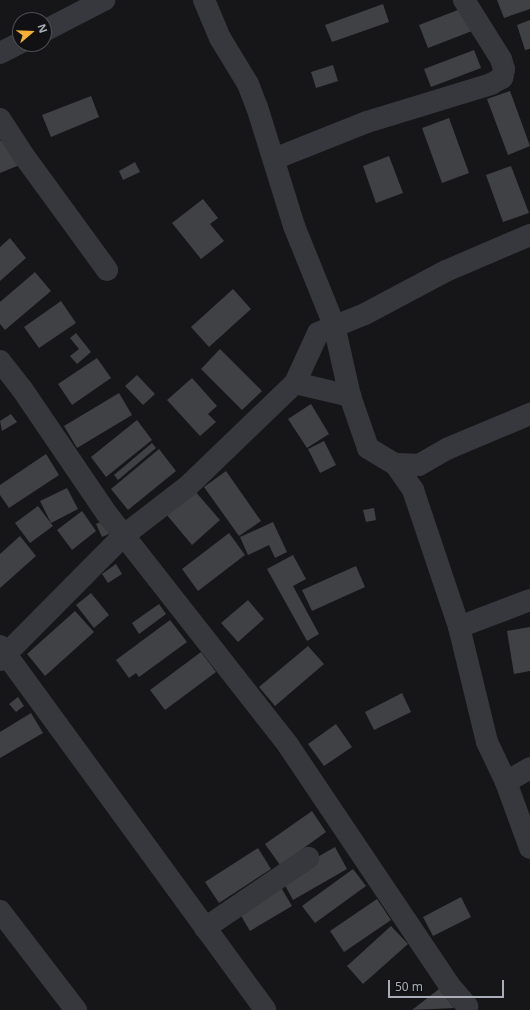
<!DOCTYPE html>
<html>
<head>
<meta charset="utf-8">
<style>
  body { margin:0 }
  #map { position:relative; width:530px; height:1010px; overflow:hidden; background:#161618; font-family:"Noto Sans",sans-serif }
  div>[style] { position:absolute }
  .building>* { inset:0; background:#404145 }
  .minor>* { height:22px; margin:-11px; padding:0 11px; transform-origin:11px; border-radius:11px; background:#37383d }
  span { translate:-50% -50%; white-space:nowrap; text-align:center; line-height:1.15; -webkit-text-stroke:3px #111113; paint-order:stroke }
  .north { position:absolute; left:12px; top:12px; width:40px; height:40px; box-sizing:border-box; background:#111113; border:1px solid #4d4f55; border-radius:50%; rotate:71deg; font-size:11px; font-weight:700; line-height:16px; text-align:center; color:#a8adb8 }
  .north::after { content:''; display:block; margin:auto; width:14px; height:18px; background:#f2b134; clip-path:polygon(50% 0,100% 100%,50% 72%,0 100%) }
  .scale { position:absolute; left:388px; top:980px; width:116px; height:18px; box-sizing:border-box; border:2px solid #a8adb8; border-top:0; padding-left:5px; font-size:12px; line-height:14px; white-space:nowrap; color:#a8adb8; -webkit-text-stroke:3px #111113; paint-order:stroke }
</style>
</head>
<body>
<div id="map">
  <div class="building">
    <i style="clip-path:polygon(497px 0,530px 0,530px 9px,504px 18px)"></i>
    <i style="clip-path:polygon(383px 4px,389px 22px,332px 42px,325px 25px)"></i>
    <i style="clip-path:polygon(463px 8px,472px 31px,428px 48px,419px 25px)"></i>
    <i style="clip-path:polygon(530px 20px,530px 49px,525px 50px,517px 25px)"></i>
    <i style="clip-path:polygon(474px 50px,481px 68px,431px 87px,424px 69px)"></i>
    <i style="clip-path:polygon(333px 65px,338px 81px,316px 88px,311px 72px)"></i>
    <i style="clip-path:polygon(510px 91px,530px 146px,508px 155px,487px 99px)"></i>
    <i style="clip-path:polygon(91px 96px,99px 117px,51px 137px,42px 115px)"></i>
    <i style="clip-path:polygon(449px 118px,469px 173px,442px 183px,422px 128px)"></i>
    <i style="clip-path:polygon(10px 137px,22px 164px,0 173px,0 141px)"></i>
    <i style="clip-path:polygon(389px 156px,403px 193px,376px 203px,363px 166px)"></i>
    <i style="clip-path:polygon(135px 162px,140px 172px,123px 180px,119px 171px)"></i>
    <i style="clip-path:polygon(511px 166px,529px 213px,503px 222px,486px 175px)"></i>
    <i style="clip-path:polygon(203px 199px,218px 218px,210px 224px,224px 241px,201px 259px,172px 223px)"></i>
    <i style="clip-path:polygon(10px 238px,26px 258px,0 281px,0 247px)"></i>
    <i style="clip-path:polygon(35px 272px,51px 291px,5px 330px,0 324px,0 302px)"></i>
    <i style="clip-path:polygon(233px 289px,251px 309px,209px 347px,191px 327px)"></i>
    <i style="clip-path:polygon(61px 301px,76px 323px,39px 348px,24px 327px)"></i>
    <i style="clip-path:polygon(76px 333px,91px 352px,77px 364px,70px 356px,79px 349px,70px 338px)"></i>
    <i style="clip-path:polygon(220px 349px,262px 391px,242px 410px,201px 369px)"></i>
    <i style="clip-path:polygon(97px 358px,111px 378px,72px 405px,58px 384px)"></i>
    <i style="clip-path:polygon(137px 375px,155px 394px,143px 405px,125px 386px)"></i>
    <i style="clip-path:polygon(192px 378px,217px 406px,208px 414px,216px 422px,200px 436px,167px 400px)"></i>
    <i style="clip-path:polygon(119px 393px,132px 415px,77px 448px,64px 426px)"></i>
    <i style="clip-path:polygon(311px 404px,329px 434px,307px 448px,288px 419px)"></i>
    <i style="clip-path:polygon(11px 414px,17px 422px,2px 431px,0 421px)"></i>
    <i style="clip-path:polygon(137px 420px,152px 440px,106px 477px,91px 457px)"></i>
    <i style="clip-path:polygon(324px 441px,336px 465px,320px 473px,308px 449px)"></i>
    <i style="clip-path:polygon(152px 443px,156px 448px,118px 480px,114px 475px)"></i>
    <i style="clip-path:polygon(159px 449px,176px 471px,128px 510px,111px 489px)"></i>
    <i style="clip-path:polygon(46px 454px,59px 475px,9px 508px,0 495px,0 485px)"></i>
    <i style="clip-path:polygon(226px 471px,261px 521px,239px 536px,204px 487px)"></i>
    <i style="clip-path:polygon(67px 488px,78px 509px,51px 523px,40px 501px)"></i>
    <i style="clip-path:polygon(194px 490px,220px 520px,192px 545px,166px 514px)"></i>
    <i style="clip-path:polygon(38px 506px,53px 526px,30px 543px,15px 523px)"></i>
    <i style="clip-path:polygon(374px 508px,376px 520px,366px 522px,363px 510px)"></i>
    <i style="clip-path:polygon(82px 511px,96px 531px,72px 550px,57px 530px)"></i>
    <i style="clip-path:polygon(105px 520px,111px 533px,102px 537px,96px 524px)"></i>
    <i style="clip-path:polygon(273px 522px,287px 552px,275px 558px,269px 545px,248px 555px,240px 537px)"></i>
    <i style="clip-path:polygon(229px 533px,245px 555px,198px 591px,182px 569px)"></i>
    <i style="clip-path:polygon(20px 536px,36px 556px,0 588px,0 554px)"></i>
    <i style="clip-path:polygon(293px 555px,306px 579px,293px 586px,319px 634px,307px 641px,267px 569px)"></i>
    <i style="clip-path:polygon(116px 564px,122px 574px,108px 583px,102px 574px)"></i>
    <i style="clip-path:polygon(356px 566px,365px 587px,312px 611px,302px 590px)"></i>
    <i style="clip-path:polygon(91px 593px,109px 615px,94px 628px,76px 605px)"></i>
    <i style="clip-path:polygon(248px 600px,264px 619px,238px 642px,221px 623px)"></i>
    <i style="clip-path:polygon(159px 604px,166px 614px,139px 634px,132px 623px)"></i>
    <i style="clip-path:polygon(75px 611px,94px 632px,45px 676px,27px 654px)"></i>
    <i style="clip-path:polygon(170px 620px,187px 642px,139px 677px,136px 673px,129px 678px,116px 660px)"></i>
    <i style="clip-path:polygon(530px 627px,530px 671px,514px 674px,507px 631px)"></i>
    <i style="clip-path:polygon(308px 646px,324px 664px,275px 706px,259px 687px)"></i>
    <i style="clip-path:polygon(201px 652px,216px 672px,165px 710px,150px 690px)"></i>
    <i style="clip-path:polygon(402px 693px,411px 712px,374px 730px,365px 712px)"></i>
    <i style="clip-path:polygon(18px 697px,24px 706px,16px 712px,9px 704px)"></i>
    <i style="clip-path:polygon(31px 713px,43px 733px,0 758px,0 732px)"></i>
    <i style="clip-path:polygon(336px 724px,352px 747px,324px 766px,308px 744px)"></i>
    <i style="clip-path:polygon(312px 811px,326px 832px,280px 865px,265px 844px)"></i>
    <i style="clip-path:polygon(335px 847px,347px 869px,293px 900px,281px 878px)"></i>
    <i style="clip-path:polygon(258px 848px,271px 869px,219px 903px,205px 882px)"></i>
    <i style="clip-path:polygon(353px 869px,366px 886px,315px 923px,302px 906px)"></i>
    <i style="clip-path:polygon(279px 884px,292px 906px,250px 931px,237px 909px)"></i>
    <i style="clip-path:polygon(461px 897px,471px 917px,433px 936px,423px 917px)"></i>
    <i style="clip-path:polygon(377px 899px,391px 920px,344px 952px,330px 931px)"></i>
    <i style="clip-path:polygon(391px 926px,408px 944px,363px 984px,347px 966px)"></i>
    <i style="clip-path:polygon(439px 989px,454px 1008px,412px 1010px)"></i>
  </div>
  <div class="minor">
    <i style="left:204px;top:0;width:41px;rotate:67.2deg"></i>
    <i style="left:220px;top:38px;width:54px;rotate:58.7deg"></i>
    <i style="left:248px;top:84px;width:25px;rotate:69deg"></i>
    <i style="left:257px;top:107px;width:125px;rotate:72.7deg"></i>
    <i style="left:294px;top:226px;width:107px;rotate:68deg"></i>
    <i style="left:334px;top:325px;width:73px;rotate:77.3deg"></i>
    <i style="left:350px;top:396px;width:55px;rotate:70.9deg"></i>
    <i style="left:368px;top:448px;width:31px;rotate:31deg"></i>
    <i style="left:395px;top:464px;width:32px;rotate:55deg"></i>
    <i style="left:413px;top:490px;width:145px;rotate:71.4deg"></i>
    <i style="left:459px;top:627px;width:118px;rotate:76.3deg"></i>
    <i style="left:487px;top:742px;width:44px;rotate:64.6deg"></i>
    <i style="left:506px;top:782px;width:70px;rotate:70deg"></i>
    <i style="left:44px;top:31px;width:68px;rotate:-27.3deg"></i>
    <i style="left:0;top:53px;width:22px;rotate:-27deg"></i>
    <i style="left:0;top:119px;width:44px;rotate:57deg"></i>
    <i style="left:24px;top:156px;width:141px;rotate:53.9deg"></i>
    <i style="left:274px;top:159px;width:100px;rotate:-21.7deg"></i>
    <i style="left:367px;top:122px;width:130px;rotate:-17deg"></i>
    <i style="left:491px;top:84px;width:13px;rotate:-29deg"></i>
    <i style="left:502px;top:78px;width:9px;rotate:-77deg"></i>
    <i style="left:504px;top:69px;width:10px;rotate:-107deg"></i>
    <i style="left:501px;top:59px;width:70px;rotate:-122.1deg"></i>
    <i style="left:0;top:361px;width:36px;rotate:52deg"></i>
    <i style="left:22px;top:389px;width:151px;rotate:55.8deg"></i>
    <i style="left:107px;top:514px;width:293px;rotate:51.9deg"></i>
    <i style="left:288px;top:745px;width:289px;rotate:56.1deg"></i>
    <i style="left:449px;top:985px;width:28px;rotate:49deg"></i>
    <i style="left:295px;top:383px;width:57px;rotate:13.3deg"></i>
    <i style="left:395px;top:464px;width:24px;rotate:2deg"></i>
    <i style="left:419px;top:465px;width:34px;rotate:-30deg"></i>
    <i style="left:449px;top:448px;width:88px;rotate:-22.8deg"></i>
    <i style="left:459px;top:627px;width:76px;rotate:-20.8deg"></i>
    <i style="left:0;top:646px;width:450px;rotate:53.9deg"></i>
    <i style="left:0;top:660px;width:175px;rotate:-45.2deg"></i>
    <i style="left:123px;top:536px;width:82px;rotate:-37.6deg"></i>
    <i style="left:188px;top:486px;width:149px;rotate:-43.9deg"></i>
    <i style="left:295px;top:383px;width:55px;rotate:-65.3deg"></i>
    <i style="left:318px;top:333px;width:51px;rotate:-22deg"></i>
    <i style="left:365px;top:314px;width:92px;rotate:-28deg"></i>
    <i style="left:446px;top:271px;width:91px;rotate:-23.2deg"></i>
    <i style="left:506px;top:782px;width:28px;rotate:-30deg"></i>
    <i style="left:0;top:911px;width:125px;rotate:52.5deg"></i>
    <i style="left:205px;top:928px;width:125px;rotate:-34.2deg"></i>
  </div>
  <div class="north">N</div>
  <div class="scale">50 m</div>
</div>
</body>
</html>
